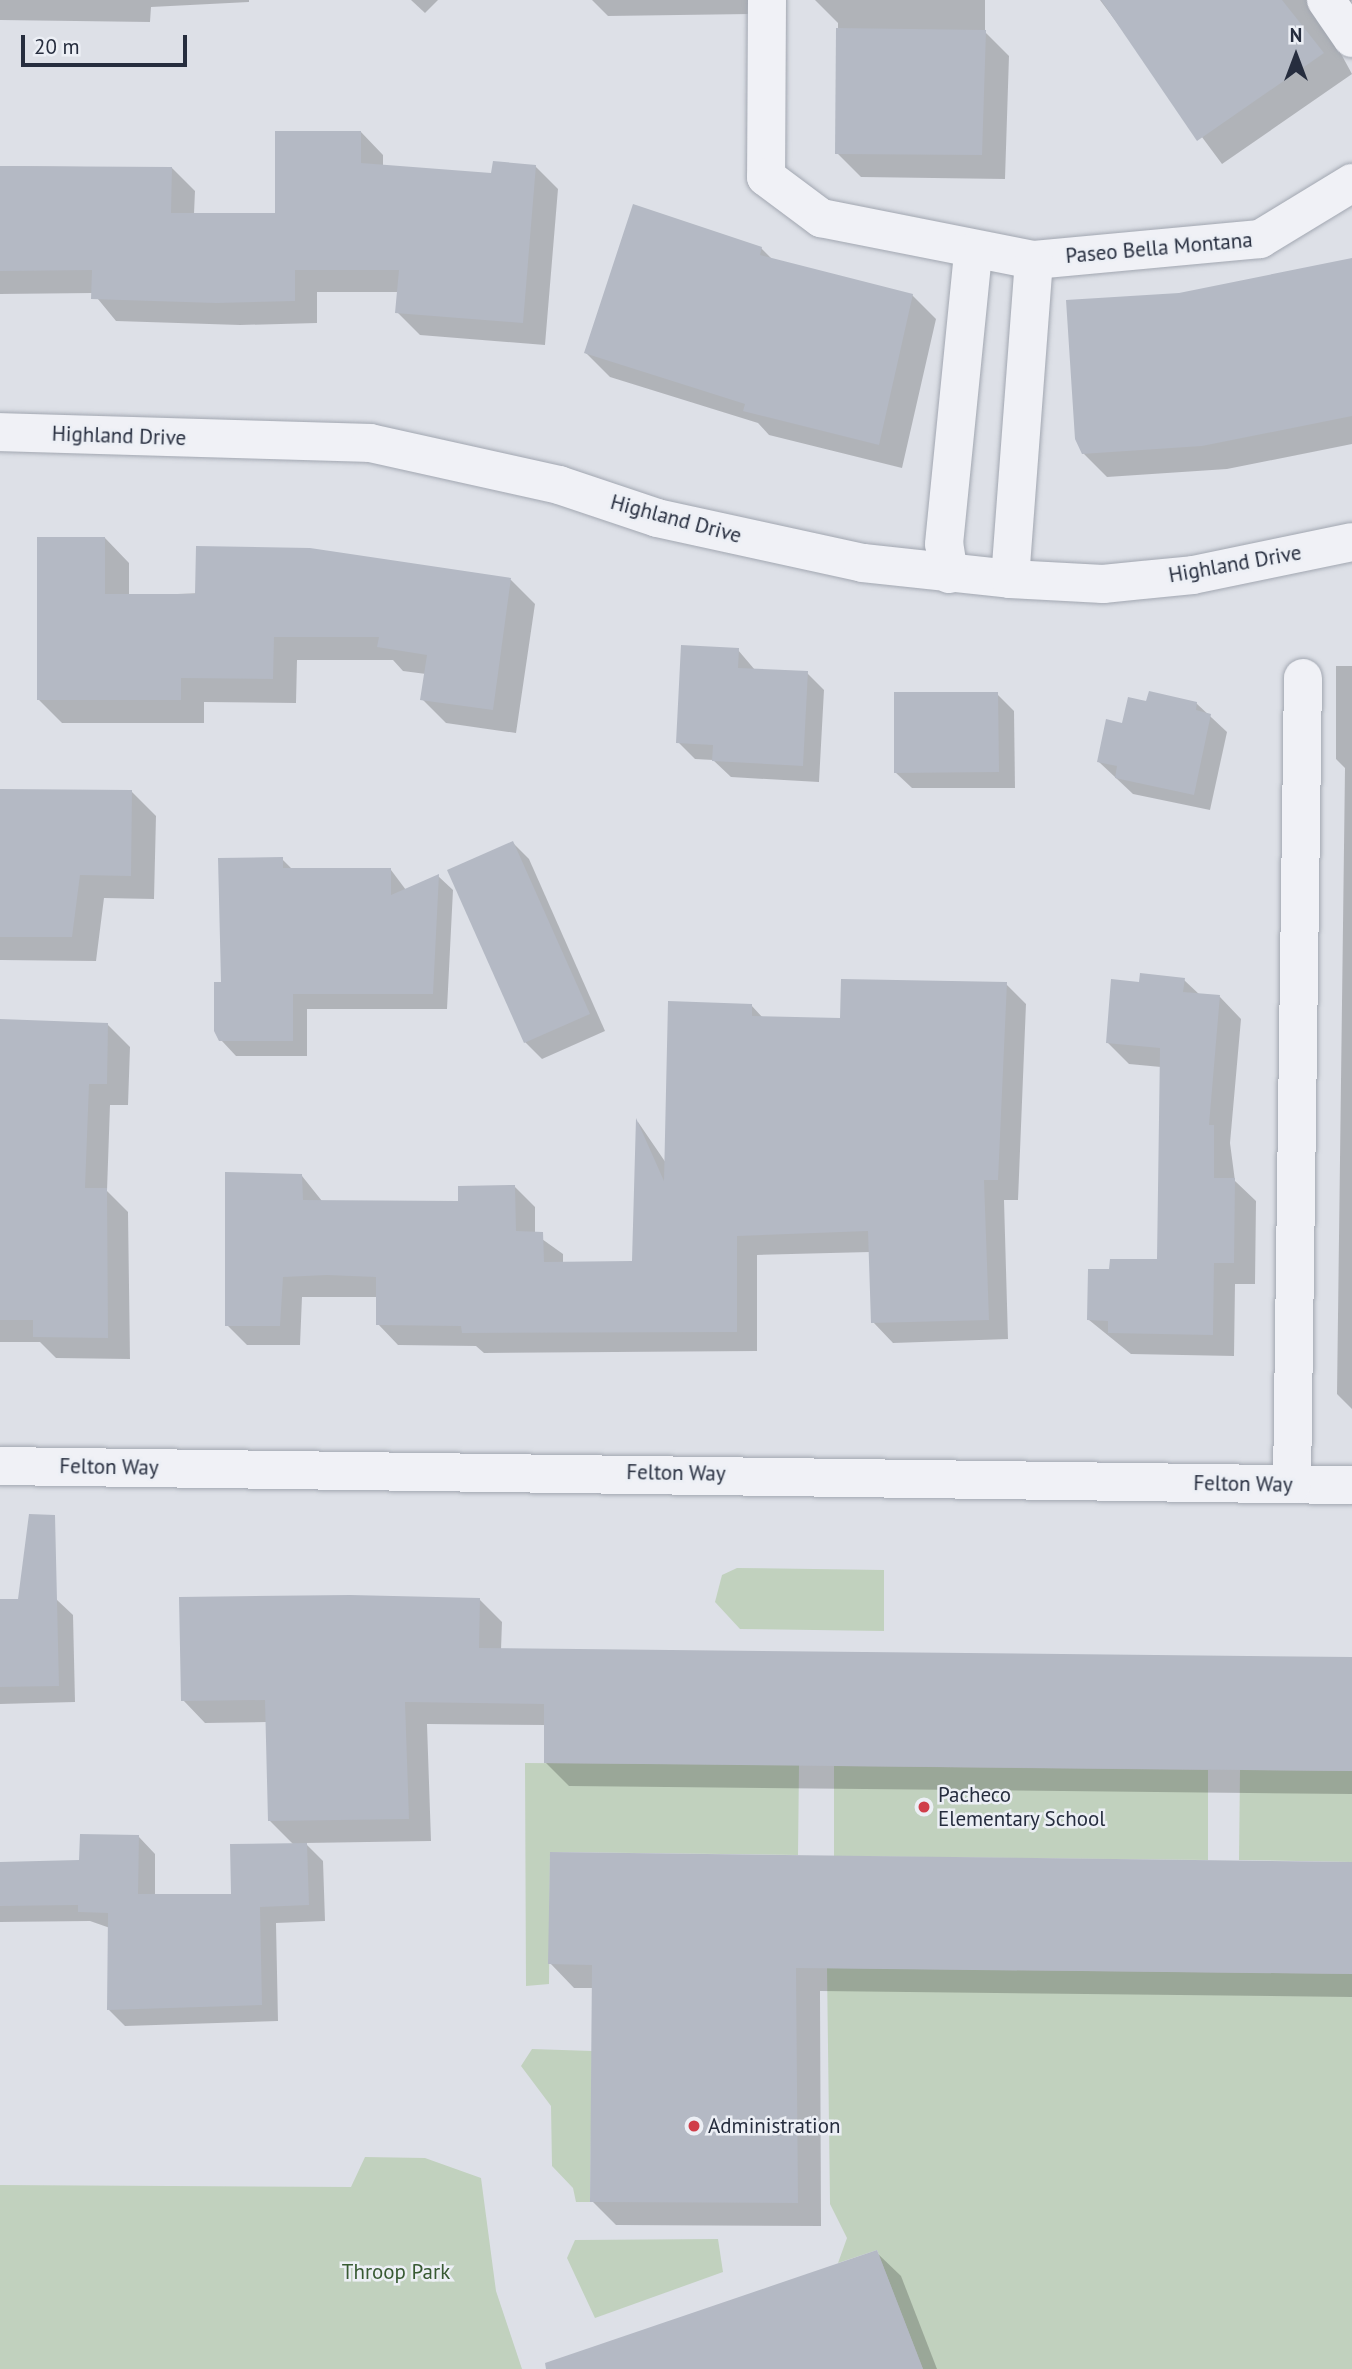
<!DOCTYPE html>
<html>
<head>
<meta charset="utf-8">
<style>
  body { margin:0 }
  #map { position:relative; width:1352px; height:2369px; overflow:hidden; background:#dde0e7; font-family:"PT Sans",sans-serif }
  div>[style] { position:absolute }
  .green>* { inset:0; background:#c1d1be }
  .shadow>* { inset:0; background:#0003 }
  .building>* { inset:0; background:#b4b9c4 }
  .roads { filter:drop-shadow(0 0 2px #a2a7b1) drop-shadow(0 0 2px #a2a7b1) }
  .minor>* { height:38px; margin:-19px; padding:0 19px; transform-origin:19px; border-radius:19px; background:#f0f1f6 }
  .dots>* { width:19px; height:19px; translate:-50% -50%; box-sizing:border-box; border:4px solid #eceff5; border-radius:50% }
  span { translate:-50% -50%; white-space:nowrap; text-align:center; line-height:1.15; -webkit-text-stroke:5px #eceff5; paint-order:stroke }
  .street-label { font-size:21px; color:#262d3e }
  .poi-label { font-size:21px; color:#262d3e }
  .left { translate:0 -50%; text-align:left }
  .park-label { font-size:21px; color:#385a33 }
  .north { position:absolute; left:1261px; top:21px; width:70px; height:70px; -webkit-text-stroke:5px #eceff5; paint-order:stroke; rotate:0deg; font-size:19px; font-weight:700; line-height:28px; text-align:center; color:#262d3e }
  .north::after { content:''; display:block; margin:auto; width:24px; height:32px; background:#262d3e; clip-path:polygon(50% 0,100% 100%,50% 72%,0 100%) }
  .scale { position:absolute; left:21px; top:35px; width:166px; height:32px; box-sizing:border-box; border:4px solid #262d3e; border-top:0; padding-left:9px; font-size:21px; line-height:24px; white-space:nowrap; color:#262d3e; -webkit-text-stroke:5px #eceff5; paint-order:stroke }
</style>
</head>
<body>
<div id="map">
  <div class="green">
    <i style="clip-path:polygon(737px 1568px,884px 1570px,884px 1631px,740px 1629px,715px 1602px,722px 1575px)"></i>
    <i style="clip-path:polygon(525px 1763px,799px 1765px,798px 1855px,550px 1852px,549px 1984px,526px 1986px)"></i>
    <i style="clip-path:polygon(834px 1766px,1208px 1770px,1208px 1860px,834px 1856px)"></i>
    <i style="clip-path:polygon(1240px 1770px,1352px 1771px,1352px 1862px,1239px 1860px)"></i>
    <i style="clip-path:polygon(827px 1968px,1352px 1974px,1352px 2369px,923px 2369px,877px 2250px,838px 2263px,847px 2238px,830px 2204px)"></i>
    <i style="clip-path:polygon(532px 2049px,592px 2051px,590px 2202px,576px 2202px,573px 2188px,552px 2166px,551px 2106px,521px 2066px)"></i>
    <i style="clip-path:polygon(365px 2157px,425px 2158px,481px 2178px,496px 2291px,522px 2369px,0 2369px,0 2185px,351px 2187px)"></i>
    <i style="clip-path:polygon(718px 2239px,723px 2272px,595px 2318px,567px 2258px,575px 2240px)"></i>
  </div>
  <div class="shadow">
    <i style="clip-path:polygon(0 0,249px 0,249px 2px,151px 7px,150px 22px,0 20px)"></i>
    <i style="clip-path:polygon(411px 0,438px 0,425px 13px)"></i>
    <i style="clip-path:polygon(592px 0,750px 0,750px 14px,608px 16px)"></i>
    <i style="clip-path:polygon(815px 0,985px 0,985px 32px,1009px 56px,1005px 179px,861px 177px,837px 153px,838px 23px)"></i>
    <i style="clip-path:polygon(1100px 0,1352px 0,1327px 28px,1352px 74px,1222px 164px)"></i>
    <i style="clip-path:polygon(361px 132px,383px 155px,383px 166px,493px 175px,535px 166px,558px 189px,545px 345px,420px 335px,397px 312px,399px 292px,317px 292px,317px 323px,240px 325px,116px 321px,93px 293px,0 294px,0 166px,172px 168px,195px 191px,194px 214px,277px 214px)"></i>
    <i style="clip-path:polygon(761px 248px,773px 260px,912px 295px,936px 319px,902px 468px,769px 435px,758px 423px,610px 377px,586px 353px)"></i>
    <i style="clip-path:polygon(1352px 260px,1352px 444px,1227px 469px,1107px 477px,1083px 453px,1180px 294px)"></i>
    <i style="clip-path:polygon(105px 538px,129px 563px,129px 596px,511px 580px,535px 604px,516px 733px,446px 723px,422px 699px,426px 674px,403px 671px,393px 660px,297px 660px,296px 703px,204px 702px,204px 723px,62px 723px,38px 699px)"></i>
    <i style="clip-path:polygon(738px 650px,755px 670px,807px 673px,824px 690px,819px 782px,731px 777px,713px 760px,695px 759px,678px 742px)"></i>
    <i style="clip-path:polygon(1336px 666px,1352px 666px,1352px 1409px,1337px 1394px,1345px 768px,1336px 759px)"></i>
    <i style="clip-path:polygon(997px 694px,1014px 711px,1015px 788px,912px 788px,895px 772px)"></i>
    <i style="clip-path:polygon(1148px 703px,1196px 703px,1227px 732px,1210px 810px,1133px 794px,1099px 762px,1123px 725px)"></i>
    <i style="clip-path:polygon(0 790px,132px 792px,156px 816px,154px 899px,104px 898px,96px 961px,0 960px)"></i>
    <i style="clip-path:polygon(513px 843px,529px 859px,605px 1031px,542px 1059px,525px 1042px)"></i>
    <i style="clip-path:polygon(282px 859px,293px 870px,391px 870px,406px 890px,438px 876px,453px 890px,447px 1009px,307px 1009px,307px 1056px,236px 1056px,221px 1040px,222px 983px)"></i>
    <i style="clip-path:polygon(1184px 980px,1200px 995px,1220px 997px,1241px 1019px,1230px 1143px,1235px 1181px,1256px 1201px,1255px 1284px,1235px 1284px,1234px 1356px,1131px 1354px,1089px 1320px,1111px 1271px,1158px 1261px,1161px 1067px,1129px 1064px,1108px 1043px,1140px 984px)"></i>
    <i style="clip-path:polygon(1006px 984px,1026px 1004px,1018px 1200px,1004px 1200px,1008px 1339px,893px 1343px,873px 1322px,870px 1252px,757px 1255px,757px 1351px,484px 1353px,476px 1346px,398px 1345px,378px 1324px,378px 1297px,302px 1297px,300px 1345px,247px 1345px,227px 1325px,302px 1176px,322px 1201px,460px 1203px,515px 1187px,535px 1207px,535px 1234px,563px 1254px,563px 1264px,634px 1263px,638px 1122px,666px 1163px,751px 1005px,763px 1018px,842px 1020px)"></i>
    <i style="clip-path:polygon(0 1021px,108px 1025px,130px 1047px,128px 1105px,110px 1105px,107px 1191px,128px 1212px,130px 1359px,56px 1358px,40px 1342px,0 1342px)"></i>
    <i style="clip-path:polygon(0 1599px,56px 1599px,73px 1615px,75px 1702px,0 1704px)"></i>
    <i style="clip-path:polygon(479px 1599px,502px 1622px,501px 1650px,1352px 1659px,1352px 1794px,569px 1786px,546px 1763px,546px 1725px,427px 1724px,431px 1841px,305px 1843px,323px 1861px,325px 1921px,276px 1923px,278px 2021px,125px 2026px,109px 2010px,110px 1928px,90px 1921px,0 1922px,0 1864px,81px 1862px,139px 1837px,155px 1854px,155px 1896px,233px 1896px,294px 1845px,269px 1820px,267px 1722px,205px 1723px,183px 1700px)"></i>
    <i style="clip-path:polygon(1352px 1863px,1352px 1997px,820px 1991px,821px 2226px,616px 2225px,592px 2201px,593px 1988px,574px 1988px,550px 1963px)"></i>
    <i style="clip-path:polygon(876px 2252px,901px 2276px,937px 2369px,604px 2369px)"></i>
  </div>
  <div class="building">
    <i style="clip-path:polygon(1101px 0,1282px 0,1324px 53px,1197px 141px)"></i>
    <i style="clip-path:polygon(836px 28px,986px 30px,982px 155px,835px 154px)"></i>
    <i style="clip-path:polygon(275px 131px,361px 131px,361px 163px,491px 173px,493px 161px,536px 165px,523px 323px,395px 313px,399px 270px,295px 270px,295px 301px,216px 303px,91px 299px,92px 270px,0 271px,0 166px,172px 167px,171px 213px,275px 213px)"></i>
    <i style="clip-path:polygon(633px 204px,762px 247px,760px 255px,913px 294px,879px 445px,743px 411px,745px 404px,584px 353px)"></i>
    <i style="clip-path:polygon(1352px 258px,1352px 416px,1202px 446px,1082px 454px,1075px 439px,1066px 300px,1179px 293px)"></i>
    <i style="clip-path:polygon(37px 537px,105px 537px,105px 594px,195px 594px,196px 546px,310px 548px,511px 578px,493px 710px,420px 700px,427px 655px,377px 647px,379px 637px,274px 637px,273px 679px,181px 678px,181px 700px,37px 700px)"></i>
    <i style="clip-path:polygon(681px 645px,739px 648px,738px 668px,808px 671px,803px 766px,712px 761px,713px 745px,676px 743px)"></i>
    <i style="clip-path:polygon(1149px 691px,1197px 702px,1196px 710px,1211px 714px,1194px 795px,1115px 778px,1117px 766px,1097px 762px,1106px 719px,1122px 723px,1128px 697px,1146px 701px)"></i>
    <i style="clip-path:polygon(894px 692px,998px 692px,999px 772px,894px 773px)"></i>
    <i style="clip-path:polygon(0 789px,132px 790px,131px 876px,80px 875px,72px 937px,0 937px)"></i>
    <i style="clip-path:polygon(513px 841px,590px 1014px,524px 1043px,447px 870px)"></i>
    <i style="clip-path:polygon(283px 857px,283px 868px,391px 868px,391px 895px,439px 874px,433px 994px,293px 994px,293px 1041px,219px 1041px,214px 1031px,214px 982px,221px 982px,218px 858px)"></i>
    <i style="clip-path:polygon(1140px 973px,1185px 978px,1183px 992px,1220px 995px,1209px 1125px,1214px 1125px,1214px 1178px,1235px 1178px,1234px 1263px,1214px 1263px,1213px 1335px,1108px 1333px,1108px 1321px,1087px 1320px,1088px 1269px,1109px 1269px,1110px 1259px,1157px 1259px,1160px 1048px,1106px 1043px,1111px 979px,1139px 982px)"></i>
    <i style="clip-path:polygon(841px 979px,1007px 982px,998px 1180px,984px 1180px,989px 1320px,871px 1323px,868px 1231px,737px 1236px,737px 1332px,462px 1333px,461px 1326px,376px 1325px,376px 1277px,327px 1275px,283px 1277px,280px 1326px,225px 1326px,225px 1172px,302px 1174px,303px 1200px,458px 1201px,458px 1186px,515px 1185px,516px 1231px,543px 1232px,544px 1262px,632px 1261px,636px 1118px,664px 1181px,668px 1001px,752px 1004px,752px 1016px,840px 1018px)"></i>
    <i style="clip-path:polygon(0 1019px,108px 1023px,107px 1084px,89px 1084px,85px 1188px,107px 1188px,108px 1338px,33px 1337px,33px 1320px,0 1320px)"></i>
    <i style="clip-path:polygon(29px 1514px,55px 1515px,59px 1686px,0 1687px,0 1599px,18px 1599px)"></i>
    <i style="clip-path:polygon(350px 1595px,480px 1598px,479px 1648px,1352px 1657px,1352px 1771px,544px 1763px,544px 1704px,405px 1702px,409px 1819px,268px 1821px,265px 1700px,181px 1701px,179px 1597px)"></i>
    <i style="clip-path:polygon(80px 1834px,139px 1835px,138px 1894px,231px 1894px,230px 1844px,307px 1843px,309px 1905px,260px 1907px,262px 2005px,107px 2010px,108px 1913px,78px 1912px,78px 1905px,0 1906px,0 1862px,79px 1860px)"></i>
    <i style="clip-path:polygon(550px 1852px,1352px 1862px,1352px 1974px,796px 1968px,798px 2203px,590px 2202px,592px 1965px,548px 1964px)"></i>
    <i style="clip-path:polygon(877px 2250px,923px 2369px,546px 2369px,545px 2363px)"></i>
  </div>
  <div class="roads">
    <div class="minor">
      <i style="left:767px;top:0;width:177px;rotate:90.3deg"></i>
      <i style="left:766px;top:177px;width:69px;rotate:36.7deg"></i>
      <i style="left:821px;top:218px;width:217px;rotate:11.2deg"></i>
      <i style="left:1034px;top:260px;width:227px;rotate:-5.3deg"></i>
      <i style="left:1260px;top:239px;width:108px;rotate:-31.3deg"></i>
      <i style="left:1326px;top:0;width:46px;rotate:55.6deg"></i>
      <i style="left:0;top:432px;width:370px;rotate:1.7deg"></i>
      <i style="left:370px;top:443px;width:194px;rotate:12.5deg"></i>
      <i style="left:559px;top:485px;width:103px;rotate:18.6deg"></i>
      <i style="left:657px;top:518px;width:211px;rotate:12.3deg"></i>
      <i style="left:863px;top:563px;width:148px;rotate:6.2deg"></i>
      <i style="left:1010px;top:579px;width:93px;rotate:3.1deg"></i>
      <i style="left:1103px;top:584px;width:90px;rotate:-5.7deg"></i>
      <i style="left:1193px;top:575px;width:162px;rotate:-11.7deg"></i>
      <i style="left:949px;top:574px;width:30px;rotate:-99deg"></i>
      <i style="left:944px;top:544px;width:294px;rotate:-84.3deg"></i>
      <i style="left:1010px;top:579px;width:320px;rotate:-85.7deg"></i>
      <i style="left:0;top:1466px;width:1352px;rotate:0.81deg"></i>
      <i style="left:1292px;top:1484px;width:806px;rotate:-89.22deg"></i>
    </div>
  </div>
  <div class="dots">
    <i style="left:924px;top:1807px;background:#d03e4a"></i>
    <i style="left:694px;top:2126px;background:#d03e4a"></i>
  </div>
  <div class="street-label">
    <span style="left:1159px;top:248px;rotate:-5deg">Paseo Bella Montana</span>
    <span style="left:119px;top:436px;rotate:2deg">Highland Drive</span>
    <span style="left:676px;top:519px;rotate:15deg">Highland Drive</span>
    <span style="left:1235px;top:564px;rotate:-10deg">Highland Drive</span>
    <span style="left:109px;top:1467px;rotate:1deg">Felton Way</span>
    <span style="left:676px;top:1473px;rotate:1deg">Felton Way</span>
    <span style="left:1243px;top:1484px;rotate:1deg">Felton Way</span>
  </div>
  <div class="poi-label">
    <span class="left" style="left:938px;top:1807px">Pacheco<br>Elementary School</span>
    <span class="left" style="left:708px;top:2126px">Administration</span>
  </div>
  <div class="park-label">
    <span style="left:396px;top:2272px">Throop Park</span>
  </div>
  <div class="north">N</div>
  <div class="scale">20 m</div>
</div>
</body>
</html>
